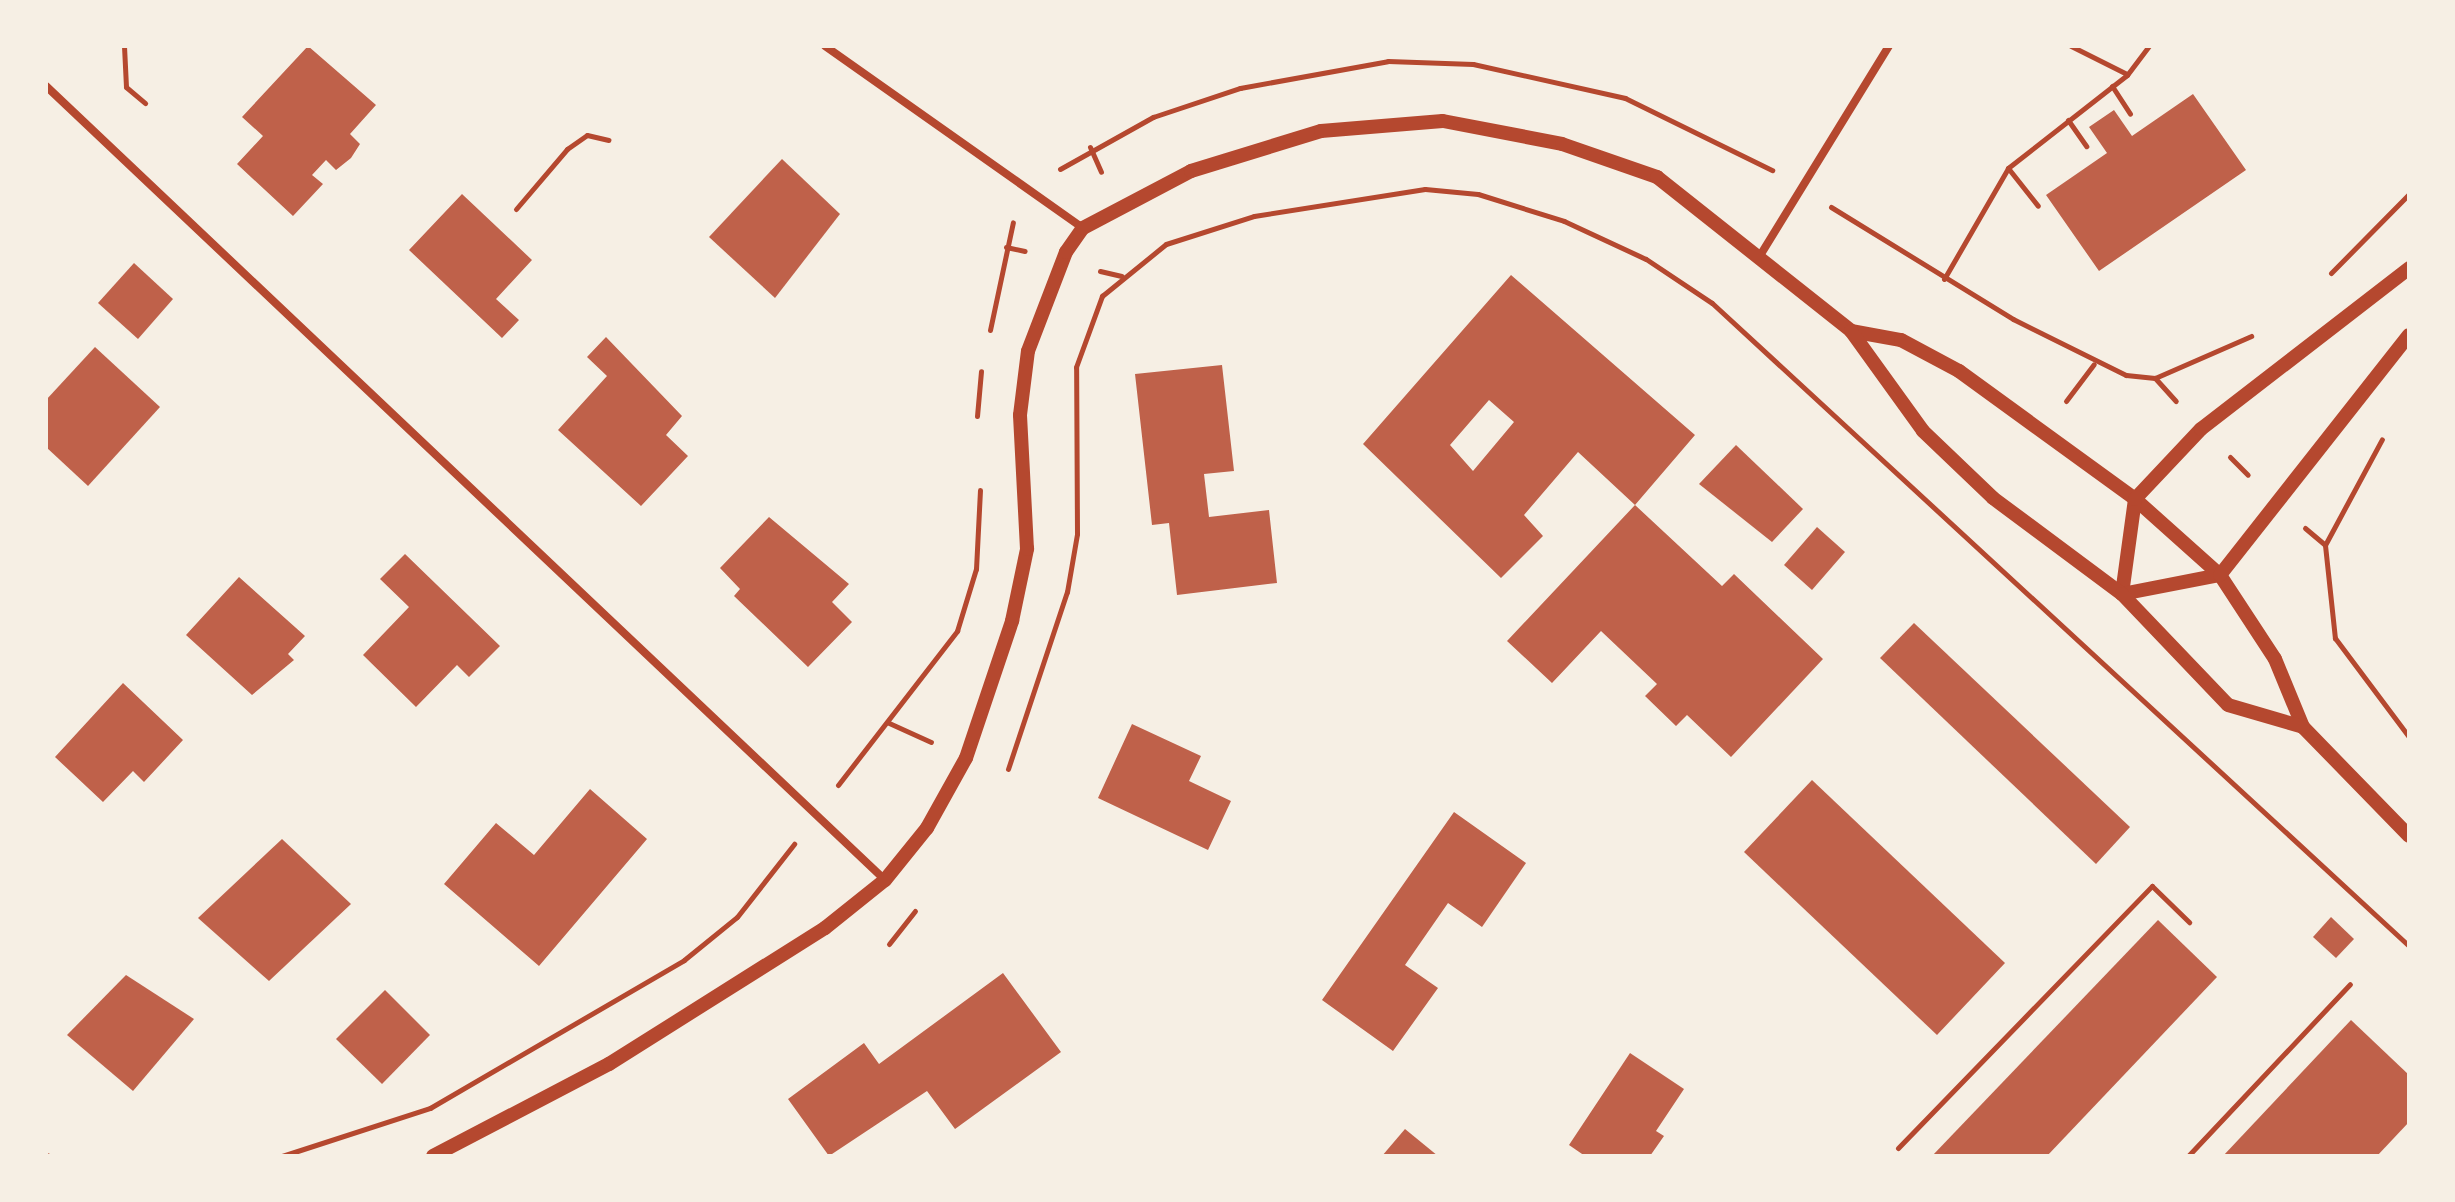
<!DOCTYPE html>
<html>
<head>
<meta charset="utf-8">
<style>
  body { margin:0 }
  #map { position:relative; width:2455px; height:1202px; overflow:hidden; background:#f6efe4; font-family:Signika,sans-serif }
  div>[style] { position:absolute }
  .building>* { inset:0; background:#bf614a }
  .path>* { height:5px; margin:-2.5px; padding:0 2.5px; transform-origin:2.5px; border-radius:2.5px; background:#b5482f }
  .minor>* { height:8px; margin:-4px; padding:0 4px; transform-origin:4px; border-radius:4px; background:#b5482f }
  .tertiary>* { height:14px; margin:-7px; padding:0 7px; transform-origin:7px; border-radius:7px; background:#b5482f }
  span { translate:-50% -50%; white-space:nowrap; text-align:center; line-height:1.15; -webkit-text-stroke:8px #f6efe4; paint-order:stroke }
  .frame { position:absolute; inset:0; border:48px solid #f6efe4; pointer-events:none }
</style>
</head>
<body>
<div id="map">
  <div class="building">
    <i style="clip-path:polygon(308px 46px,376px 105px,350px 134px,360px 144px,351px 158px,336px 170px,326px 160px,312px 175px,323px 184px,293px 216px,237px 164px,263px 136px,242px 117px)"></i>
    <i style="clip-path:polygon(2193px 94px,2246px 170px,2099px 271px,2046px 195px,2107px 153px,2089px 127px,2114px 110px,2132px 136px)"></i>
    <i style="clip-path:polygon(782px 159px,840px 214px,775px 298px,709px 237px)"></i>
    <i style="clip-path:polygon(462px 194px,532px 260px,496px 299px,519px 320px,502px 338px,409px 250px)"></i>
    <i style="clip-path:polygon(134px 263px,173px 299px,138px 339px,98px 303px)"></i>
    <i style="clip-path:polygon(evenodd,1511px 275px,1695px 435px,1635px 505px,1578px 452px,1524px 515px,1543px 536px,1501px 578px,1363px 444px,1511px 275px,1489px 400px,1514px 422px,1473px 471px,1450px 445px,1489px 400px)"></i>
    <i style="clip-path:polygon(606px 337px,682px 416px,666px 435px,688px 456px,641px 506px,558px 430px,607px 376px,587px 357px)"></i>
    <i style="clip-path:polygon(95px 347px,160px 407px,88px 486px,46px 447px,46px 400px)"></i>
    <i style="clip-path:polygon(1222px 365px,1234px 471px,1204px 474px,1209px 517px,1269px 510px,1277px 583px,1177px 595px,1169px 523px,1152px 525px,1135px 374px)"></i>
    <i style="clip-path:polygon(1736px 445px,1803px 509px,1772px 542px,1699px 484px)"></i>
    <i style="clip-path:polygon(1635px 505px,1722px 586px,1734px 574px,1823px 659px,1731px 757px,1687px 715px,1676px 726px,1645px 696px,1657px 684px,1601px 631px,1552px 683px,1507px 641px)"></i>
    <i style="clip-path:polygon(769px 517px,849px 584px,832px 602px,852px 622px,808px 667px,734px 596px,740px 589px,720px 568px)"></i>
    <i style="clip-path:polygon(1817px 527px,1845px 552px,1812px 590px,1784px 565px)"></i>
    <i style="clip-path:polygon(405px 554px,500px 646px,469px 677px,457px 665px,416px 707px,363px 655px,409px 607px,380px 579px)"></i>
    <i style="clip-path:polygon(239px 577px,305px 636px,288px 654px,294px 660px,252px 695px,186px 635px)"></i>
    <i style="clip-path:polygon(1914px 623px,2130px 827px,2096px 864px,1880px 658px)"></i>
    <i style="clip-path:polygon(123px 683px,183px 740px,144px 782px,133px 771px,103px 802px,55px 757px)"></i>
    <i style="clip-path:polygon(1132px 724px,1201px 756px,1189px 781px,1231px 801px,1208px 850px,1098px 798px)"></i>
    <i style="clip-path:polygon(1812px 780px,2005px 963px,1937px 1035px,1744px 852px)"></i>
    <i style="clip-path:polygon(590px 789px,647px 839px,539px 966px,444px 884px,496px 823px,534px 855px)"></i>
    <i style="clip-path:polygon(1454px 812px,1526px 863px,1482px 927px,1448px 903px,1405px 965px,1438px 988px,1393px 1051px,1322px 1000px)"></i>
    <i style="clip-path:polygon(282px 839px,351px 904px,269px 981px,198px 918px)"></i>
    <i style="clip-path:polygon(2331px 917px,2354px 939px,2336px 958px,2313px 937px)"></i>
    <i style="clip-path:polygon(2158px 920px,2217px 977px,2047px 1156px,1932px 1156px)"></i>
    <i style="clip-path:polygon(1003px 973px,1061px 1052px,955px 1129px,927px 1091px,829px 1156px,788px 1099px,864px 1043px,879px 1064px)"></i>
    <i style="clip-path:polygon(126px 975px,194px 1019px,133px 1091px,67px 1035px)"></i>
    <i style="clip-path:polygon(385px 990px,430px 1035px,382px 1084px,336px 1039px)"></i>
    <i style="clip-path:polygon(2351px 1020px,2409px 1075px,2409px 1122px,2377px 1156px,2223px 1156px)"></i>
    <i style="clip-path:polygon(1630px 1053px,1684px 1089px,1656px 1131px,1664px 1136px,1650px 1156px,1585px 1156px,1569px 1145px)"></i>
    <i style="clip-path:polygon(1405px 1129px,1438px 1156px,1382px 1156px)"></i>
  </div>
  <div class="path">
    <i style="left:124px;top:46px;width:41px;rotate:87.2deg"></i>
    <i style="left:126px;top:87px;width:25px;rotate:40deg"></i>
    <i style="left:2071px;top:46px;width:63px;rotate:26.6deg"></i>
    <i style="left:2112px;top:86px;width:33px;rotate:57deg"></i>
    <i style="left:2068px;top:120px;width:32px;rotate:55deg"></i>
    <i style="left:1090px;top:147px;width:27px;rotate:66deg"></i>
    <i style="left:2008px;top:168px;width:48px;rotate:51.7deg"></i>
    <i style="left:1060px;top:169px;width:107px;rotate:-29.2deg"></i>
    <i style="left:1153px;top:117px;width:92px;rotate:-18.4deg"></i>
    <i style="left:1240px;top:88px;width:150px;rotate:-10.3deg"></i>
    <i style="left:1388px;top:61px;width:85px;rotate:2deg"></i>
    <i style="left:1473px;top:64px;width:156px;rotate:12.6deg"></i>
    <i style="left:1625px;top:98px;width:164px;rotate:26.1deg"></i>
    <i style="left:1831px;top:207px;width:214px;rotate:31.6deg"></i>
    <i style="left:2013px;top:319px;width:126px;rotate:26.4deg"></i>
    <i style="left:2126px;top:375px;width:29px;rotate:6deg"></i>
    <i style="left:2155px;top:378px;width:105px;rotate:-23.6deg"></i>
    <i style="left:516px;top:209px;width:79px;rotate:-49.6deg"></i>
    <i style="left:567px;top:149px;width:24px;rotate:-35deg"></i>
    <i style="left:587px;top:135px;width:22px;rotate:13deg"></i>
    <i style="left:1006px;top:247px;width:19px;rotate:12deg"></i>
    <i style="left:1100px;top:271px;width:22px;rotate:13deg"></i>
    <i style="left:2331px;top:273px;width:111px;rotate:-45.4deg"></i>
    <i style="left:1944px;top:279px;width:128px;rotate:-60deg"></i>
    <i style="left:2008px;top:168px;width:151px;rotate:-38deg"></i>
    <i style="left:2127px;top:75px;width:36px;rotate:-53deg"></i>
    <i style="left:990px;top:330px;width:110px;rotate:-78deg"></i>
    <i style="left:2155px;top:378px;width:31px;rotate:48deg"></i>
    <i style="left:2066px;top:401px;width:46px;rotate:-52.9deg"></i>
    <i style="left:977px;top:416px;width:45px;rotate:-84.9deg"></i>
    <i style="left:2230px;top:457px;width:25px;rotate:45deg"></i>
    <i style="left:2305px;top:528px;width:26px;rotate:40deg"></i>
    <i style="left:2325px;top:545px;width:120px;rotate:-61.7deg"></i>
    <i style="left:2325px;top:545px;width:94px;rotate:83.9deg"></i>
    <i style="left:2335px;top:638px;width:124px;rotate:53.2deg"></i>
    <i style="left:889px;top:723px;width:46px;rotate:24.3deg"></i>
    <i style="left:1008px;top:769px;width:187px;rotate:-71.6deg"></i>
    <i style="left:1067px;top:592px;width:59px;rotate:-80.2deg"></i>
    <i style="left:1077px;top:534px;width:167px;rotate:-90.3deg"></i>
    <i style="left:1076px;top:367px;width:76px;rotate:-69.9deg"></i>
    <i style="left:1102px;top:296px;width:82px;rotate:-39.1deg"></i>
    <i style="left:1166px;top:244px;width:92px;rotate:-17.7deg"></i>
    <i style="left:1254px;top:216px;width:173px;rotate:-9deg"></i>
    <i style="left:1425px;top:189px;width:53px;rotate:5.4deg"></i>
    <i style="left:1478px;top:194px;width:90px;rotate:17.4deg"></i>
    <i style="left:1564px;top:221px;width:90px;rotate:24.9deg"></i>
    <i style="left:1646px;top:259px;width:79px;rotate:33.7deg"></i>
    <i style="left:1712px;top:303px;width:948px;rotate:42.69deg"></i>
    <i style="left:838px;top:785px;width:195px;rotate:-52.3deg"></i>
    <i style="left:957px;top:631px;width:65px;rotate:-73deg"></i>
    <i style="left:976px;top:569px;width:79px;rotate:-87.1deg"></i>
    <i style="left:889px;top:944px;width:42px;rotate:-51.8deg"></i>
    <i style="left:1898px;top:1148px;width:365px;rotate:-45.9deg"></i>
    <i style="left:2152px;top:886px;width:52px;rotate:44.2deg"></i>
    <i style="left:46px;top:1155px;width:3px;rotate:18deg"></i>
    <i style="left:282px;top:1156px;width:156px;rotate:-18deg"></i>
    <i style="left:430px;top:1108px;width:294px;rotate:-30.2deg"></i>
    <i style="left:684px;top:960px;width:68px;rotate:-39.1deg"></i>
    <i style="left:737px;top:917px;width:93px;rotate:-52deg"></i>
    <i style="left:2188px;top:1156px;width:236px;rotate:-46.7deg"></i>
  </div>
  <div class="minor">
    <i style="left:825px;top:46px;width:316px;rotate:35.2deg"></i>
    <i style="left:46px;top:86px;width:1155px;rotate:43.42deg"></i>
    <i style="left:1761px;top:254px;width:244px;rotate:-58.4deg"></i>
  </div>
  <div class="tertiary">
    <i style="left:1851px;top:331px;width:51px;rotate:10.2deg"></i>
    <i style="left:1901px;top:340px;width:66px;rotate:28.1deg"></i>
    <i style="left:1959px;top:371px;width:218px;rotate:36deg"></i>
    <i style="left:2135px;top:499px;width:114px;rotate:41.8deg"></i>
    <i style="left:2220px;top:575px;width:100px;rotate:56.8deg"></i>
    <i style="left:2275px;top:659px;width:74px;rotate:67.6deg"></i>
    <i style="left:2303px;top:727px;width:152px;rotate:45.8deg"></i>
    <i style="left:2122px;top:594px;width:96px;rotate:-82.2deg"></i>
    <i style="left:2135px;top:499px;width:96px;rotate:-46.7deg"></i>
    <i style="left:2201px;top:429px;width:263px;rotate:-37.7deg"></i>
    <i style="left:2122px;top:594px;width:100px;rotate:-11deg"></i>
    <i style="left:2220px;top:575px;width:305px;rotate:-51.8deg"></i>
    <i style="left:433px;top:1156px;width:199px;rotate:-27.6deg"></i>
    <i style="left:609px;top:1064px;width:255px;rotate:-32.2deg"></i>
    <i style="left:825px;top:928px;width:77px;rotate:-38.7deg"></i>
    <i style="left:885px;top:880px;width:67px;rotate:-51.1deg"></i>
    <i style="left:927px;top:828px;width:80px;rotate:-60.9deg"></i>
    <i style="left:966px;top:758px;width:145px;rotate:-71.4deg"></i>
    <i style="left:1012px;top:621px;width:74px;rotate:-78.2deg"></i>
    <i style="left:1027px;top:549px;width:134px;rotate:-93deg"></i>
    <i style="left:1020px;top:415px;width:64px;rotate:-82.9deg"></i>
    <i style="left:1028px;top:351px;width:106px;rotate:-69deg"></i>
    <i style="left:1066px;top:252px;width:29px;rotate:-55deg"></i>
    <i style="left:1083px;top:228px;width:122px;rotate:-27.8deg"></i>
    <i style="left:1191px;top:171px;width:136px;rotate:-17.1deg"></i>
    <i style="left:1321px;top:131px;width:122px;rotate:-4.7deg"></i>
    <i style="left:1443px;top:121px;width:121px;rotate:10.9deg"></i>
    <i style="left:1562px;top:144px;width:101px;rotate:19.2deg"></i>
    <i style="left:1657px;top:177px;width:248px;rotate:38.4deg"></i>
    <i style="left:1851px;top:331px;width:123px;rotate:54.2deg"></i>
    <i style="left:1923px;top:431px;width:97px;rotate:43.7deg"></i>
    <i style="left:1993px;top:498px;width:161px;rotate:36.7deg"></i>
    <i style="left:2122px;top:594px;width:153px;rotate:46.3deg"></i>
    <i style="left:2228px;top:705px;width:78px;rotate:16.3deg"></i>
  </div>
  <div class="frame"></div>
</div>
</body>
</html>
